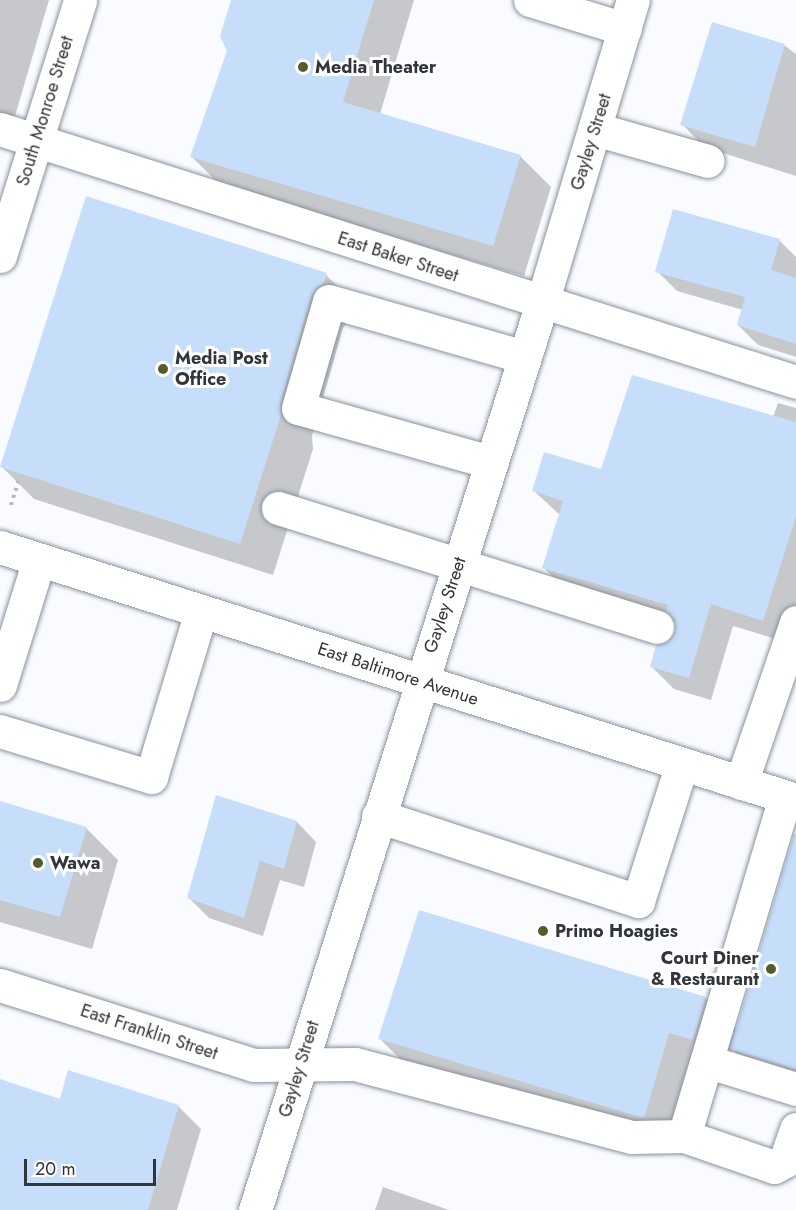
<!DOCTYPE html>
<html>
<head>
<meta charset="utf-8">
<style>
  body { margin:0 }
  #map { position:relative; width:796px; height:1210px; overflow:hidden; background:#f9fbfe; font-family:Jost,sans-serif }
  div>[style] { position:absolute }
  .shadow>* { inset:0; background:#0003 }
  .building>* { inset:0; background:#c6defa }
  .path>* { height:4px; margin-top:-2px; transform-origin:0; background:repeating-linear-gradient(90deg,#b6b9bd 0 3px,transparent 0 7.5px) }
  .roads { filter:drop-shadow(0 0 2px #88929d) drop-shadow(0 0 2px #88929d) }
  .minor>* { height:33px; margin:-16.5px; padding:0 16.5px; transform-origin:16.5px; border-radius:16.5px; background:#fff }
  .major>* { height:33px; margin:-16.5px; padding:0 16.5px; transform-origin:16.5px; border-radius:16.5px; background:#fff }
  .dots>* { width:16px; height:16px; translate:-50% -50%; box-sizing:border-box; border:3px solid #fff; border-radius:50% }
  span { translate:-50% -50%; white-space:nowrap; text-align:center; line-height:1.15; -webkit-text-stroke:6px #fff; paint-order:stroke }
  .poi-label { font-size:18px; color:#32363b; font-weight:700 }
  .left { translate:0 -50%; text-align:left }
  .right { translate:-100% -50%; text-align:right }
  .street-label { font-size:18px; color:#32363b }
  .scale { position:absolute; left:24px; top:1159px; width:132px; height:27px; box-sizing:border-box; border:3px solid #32363b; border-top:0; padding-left:8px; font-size:18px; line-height:21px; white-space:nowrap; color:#32363b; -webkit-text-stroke:4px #fff; paint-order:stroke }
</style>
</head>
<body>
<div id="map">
  <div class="shadow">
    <i style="clip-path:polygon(0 0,49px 0,13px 123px,0 119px)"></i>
    <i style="clip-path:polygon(233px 0,414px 0,380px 114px,520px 156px,551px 187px,524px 276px,223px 188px,192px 157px,229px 51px)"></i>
    <i style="clip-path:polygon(713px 24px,785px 46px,796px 54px,796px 176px,704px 147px,682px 124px)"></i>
    <i style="clip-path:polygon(779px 240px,796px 257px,796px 357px,758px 345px,738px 325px,743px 310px,677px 291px,657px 271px)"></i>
    <i style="clip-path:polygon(326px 275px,359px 307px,343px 328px,312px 436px,313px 449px,273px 575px,34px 499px,1px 466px)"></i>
    <i style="clip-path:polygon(778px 403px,796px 408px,796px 645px,733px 626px,711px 700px,674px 689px,651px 666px,676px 632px,677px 623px,566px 590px,544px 568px,560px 515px,534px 491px,773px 417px)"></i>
    <i style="clip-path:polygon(0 802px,86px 828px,118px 860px,92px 949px,0 922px)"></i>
    <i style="clip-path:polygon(297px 822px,316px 842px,304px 887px,280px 880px,263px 936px,209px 918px,189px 898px)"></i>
    <i style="clip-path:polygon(796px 891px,796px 1087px,759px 1076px,732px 1049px,725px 1072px,702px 1065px,676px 1150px,413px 1072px,380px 1039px,705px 998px,737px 1029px)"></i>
    <i style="clip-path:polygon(0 1081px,61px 1101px,178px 1106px,201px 1129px,177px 1210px,10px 1210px,0 1199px)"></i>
    <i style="clip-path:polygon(383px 1187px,449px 1210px,375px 1210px)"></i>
  </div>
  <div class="building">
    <i style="clip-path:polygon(231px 0,374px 0,343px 102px,521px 155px,493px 246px,190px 157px,227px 51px,220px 36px)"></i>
    <i style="clip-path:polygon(712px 22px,785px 44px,755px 147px,680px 125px)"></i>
    <i style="clip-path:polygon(86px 196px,327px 273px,324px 283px,311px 296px,280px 403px,281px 415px,240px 544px,0 467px)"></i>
    <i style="clip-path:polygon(673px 209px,780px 239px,771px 270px,796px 278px,796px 344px,737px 325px,745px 297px,655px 272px)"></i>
    <i style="clip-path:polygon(632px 375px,796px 422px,796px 516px,763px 621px,711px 604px,689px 678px,650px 667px,656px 645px,669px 641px,675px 632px,675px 622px,666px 611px,668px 605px,542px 568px,563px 501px,532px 491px,544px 452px,601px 469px)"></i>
    <i style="clip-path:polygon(216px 795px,297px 821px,284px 869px,260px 861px,244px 918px,187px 898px)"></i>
    <i style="clip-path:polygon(0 801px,87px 827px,60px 917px,0 900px)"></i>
    <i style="clip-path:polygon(794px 834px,796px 834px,796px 1069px,730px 1049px)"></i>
    <i style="clip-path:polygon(419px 910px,706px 997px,693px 1040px,669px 1033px,644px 1118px,378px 1039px)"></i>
    <i style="clip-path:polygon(68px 1070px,179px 1105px,148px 1210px,0 1210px,0 1079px,60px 1099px)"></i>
  </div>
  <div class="path">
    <i style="left:11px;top:505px;width:30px;rotate:-73deg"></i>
  </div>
  <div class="roads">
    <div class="minor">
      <i style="left:530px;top:0;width:99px;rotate:17deg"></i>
      <i style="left:0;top:129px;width:835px;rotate:17.63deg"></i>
      <i style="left:595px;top:129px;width:117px;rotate:15.8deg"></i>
      <i style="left:490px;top:462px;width:199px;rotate:-164.3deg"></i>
      <i style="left:298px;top:408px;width:111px;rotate:-73.8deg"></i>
      <i style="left:329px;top:301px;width:203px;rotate:16deg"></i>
      <i style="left:278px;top:508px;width:397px;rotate:17.4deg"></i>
      <i style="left:0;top:685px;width:131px;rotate:-72.7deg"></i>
      <i style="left:0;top:731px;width:158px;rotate:16.9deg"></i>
      <i style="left:151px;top:777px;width:173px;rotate:-73.2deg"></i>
      <i style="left:741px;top:783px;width:170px;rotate:-71.1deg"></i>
      <i style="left:378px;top:816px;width:274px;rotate:18.1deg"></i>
      <i style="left:638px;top:901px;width:144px;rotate:-72.2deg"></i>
      <i style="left:0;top:985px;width:266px;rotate:17.5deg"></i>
      <i style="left:254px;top:1065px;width:101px;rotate:-0.6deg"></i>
      <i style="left:355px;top:1064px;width:286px;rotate:14.8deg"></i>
      <i style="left:632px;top:1137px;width:52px;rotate:-1.1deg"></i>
      <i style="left:684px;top:1136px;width:354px;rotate:-73.4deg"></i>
      <i style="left:709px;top:1062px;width:91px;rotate:17.2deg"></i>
      <i style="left:684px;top:1136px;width:95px;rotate:19deg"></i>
      <i style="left:774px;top:1167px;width:13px;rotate:-29deg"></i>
      <i style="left:785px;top:1161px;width:34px;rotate:-71deg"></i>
      <i style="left:255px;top:1210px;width:951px;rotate:-72.44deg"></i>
      <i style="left:542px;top:303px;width:316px;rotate:-73.3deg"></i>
    </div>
    <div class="major">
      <i style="left:0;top:256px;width:268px;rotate:-72.6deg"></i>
      <i style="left:0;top:547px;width:835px;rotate:17.63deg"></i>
    </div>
  </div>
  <div class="dots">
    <i style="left:303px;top:67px;background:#545c2b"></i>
    <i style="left:163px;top:369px;background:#545c2b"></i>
    <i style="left:38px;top:863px;background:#545c2b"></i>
    <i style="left:543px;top:931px;background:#545c2b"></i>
    <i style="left:771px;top:969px;background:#545c2b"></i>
  </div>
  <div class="poi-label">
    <span class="left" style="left:315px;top:67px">Media Theater</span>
    <span class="left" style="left:175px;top:369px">Media Post<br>Office</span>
    <span class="left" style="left:50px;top:863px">Wawa</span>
    <span class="left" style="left:555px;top:931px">Primo Hoagies</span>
    <span class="right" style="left:759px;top:969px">Court Diner<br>&amp; Restaurant</span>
  </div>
  <div class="street-label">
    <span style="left:45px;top:111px;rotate:-73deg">South Monroe Street</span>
    <span style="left:591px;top:142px;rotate:-73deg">Gayley Street</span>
    <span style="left:398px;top:257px;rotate:18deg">East Baker Street</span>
    <span style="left:445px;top:605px;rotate:-72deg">Gayley Street</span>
    <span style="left:398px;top:674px;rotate:18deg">East Baltimore Avenue</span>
    <span style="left:149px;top:1032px;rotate:18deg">East Franklin Street</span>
    <span style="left:299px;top:1069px;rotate:-73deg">Gayley Street</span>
  </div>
  <div class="scale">20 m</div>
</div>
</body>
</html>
